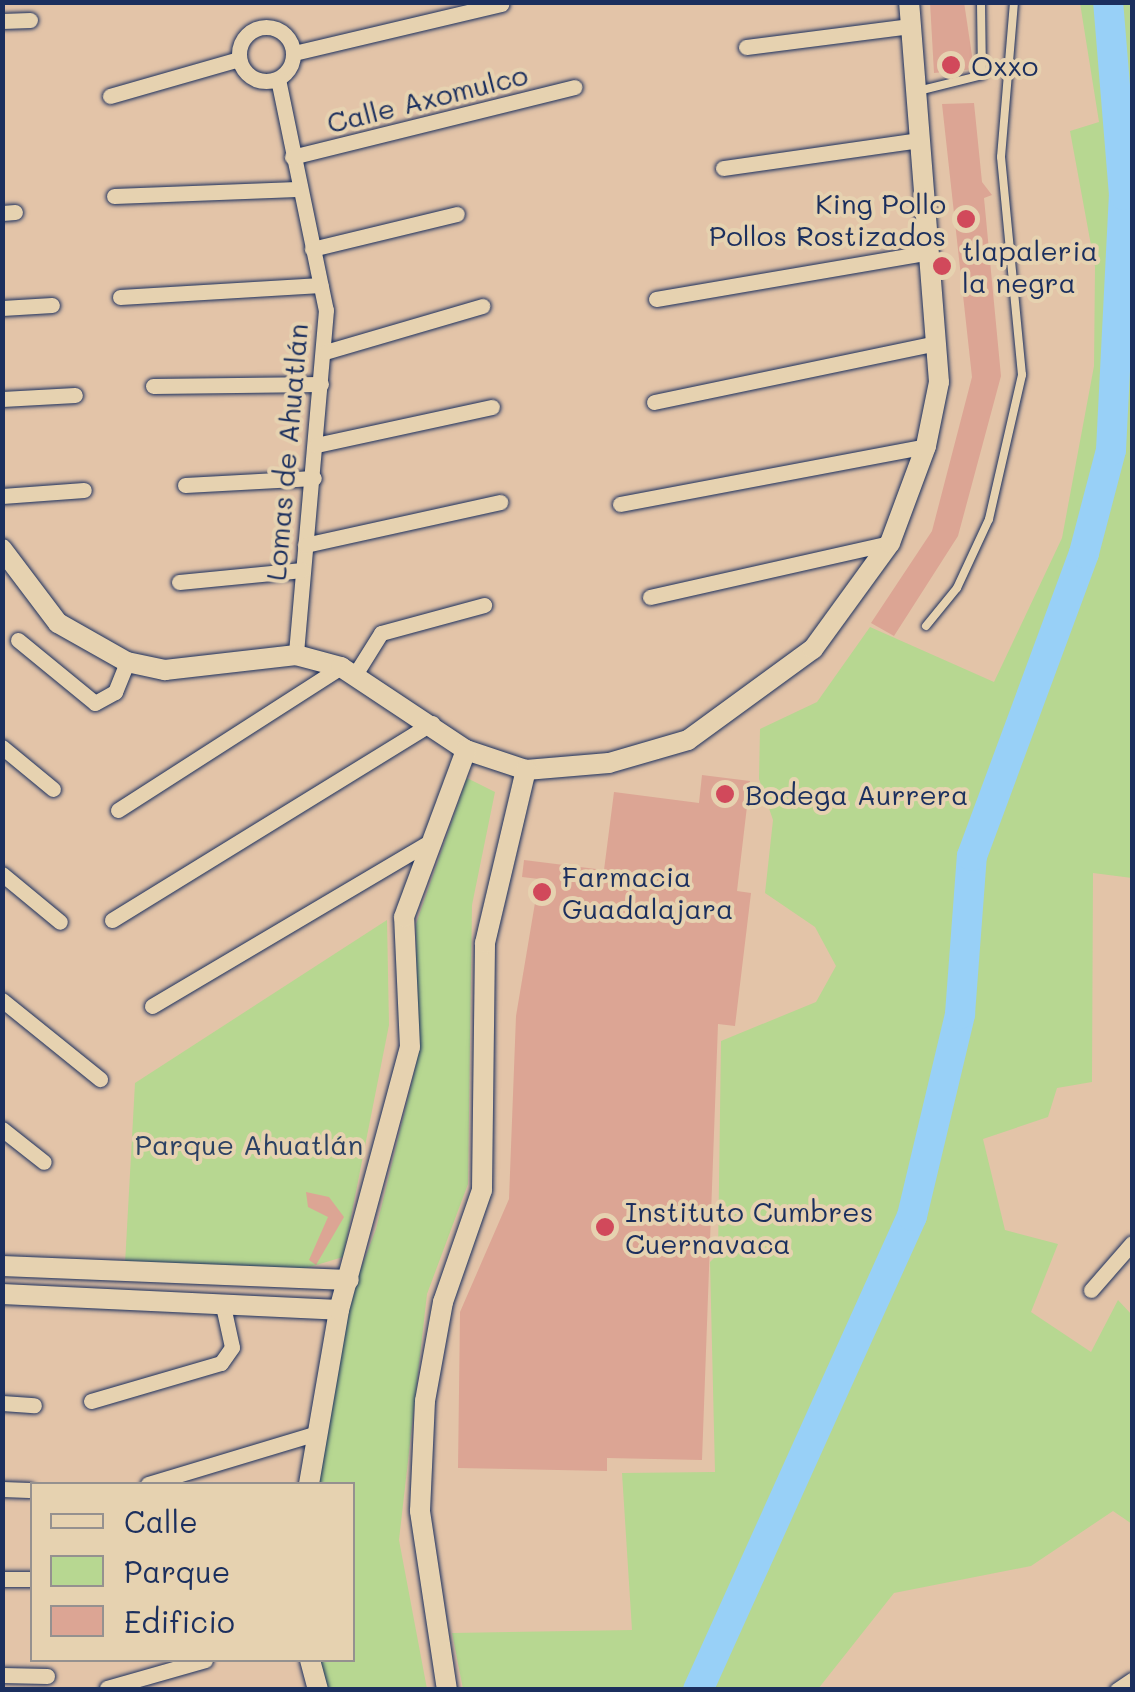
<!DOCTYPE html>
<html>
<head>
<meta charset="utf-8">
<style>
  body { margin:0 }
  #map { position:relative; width:1135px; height:1692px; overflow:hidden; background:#e3c4a8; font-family:Mali,sans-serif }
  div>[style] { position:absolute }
  .green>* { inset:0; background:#b7d791 }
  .river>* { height:30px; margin:-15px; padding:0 15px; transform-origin:15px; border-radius:15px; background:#98d0f7 }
  .building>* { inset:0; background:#dca594 }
  .roads { filter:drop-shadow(0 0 2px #1b2f5e) drop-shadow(0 0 2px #1b2f5e) }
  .service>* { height:8px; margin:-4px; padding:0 4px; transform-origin:4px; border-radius:4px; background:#e6d2b0 }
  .minor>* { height:15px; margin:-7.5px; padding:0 7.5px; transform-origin:7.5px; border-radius:7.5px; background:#e6d2b0 }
  .minor>.ring { margin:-7.5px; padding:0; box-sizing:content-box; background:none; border:15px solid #e6d2b0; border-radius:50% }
  .tertiary>* { height:20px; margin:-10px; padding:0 10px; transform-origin:10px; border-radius:10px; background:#e6d2b0 }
  .dots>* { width:28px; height:28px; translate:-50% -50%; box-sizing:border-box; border:5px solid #e6d2b0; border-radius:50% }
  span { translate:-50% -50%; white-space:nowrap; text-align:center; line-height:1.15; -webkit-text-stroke:8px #e6d2b0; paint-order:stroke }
  .poi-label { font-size:28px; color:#1b2f5e }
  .left { translate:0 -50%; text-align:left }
  .right { translate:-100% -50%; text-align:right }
  .street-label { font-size:28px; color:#1b2f5e }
  .park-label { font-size:28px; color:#2b4063 }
  .frame { position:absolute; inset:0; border:5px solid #1b2f5e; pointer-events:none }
  .legend { position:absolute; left:30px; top:1482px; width:325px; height:180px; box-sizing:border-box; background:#e6d2b0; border:2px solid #95918f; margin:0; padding:12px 18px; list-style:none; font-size:30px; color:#1b2f5e }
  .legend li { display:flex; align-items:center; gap:20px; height:50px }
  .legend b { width:50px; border:2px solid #95918f }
</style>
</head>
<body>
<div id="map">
  <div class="green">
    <i style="clip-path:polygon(1080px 3px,1132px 3px,1132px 878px,1093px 873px,1092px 1082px,1057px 1088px,1048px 1117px,983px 1139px,1005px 1230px,1058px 1244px,1031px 1312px,1091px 1352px,1118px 1300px,1132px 1315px,1132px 1524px,1113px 1511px,1031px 1566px,894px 1593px,818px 1689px,463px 1689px,452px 1633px,632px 1630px,622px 1473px,715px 1472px,710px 1262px,718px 1254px,721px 1041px,816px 1002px,836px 966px,815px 927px,765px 893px,773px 820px,759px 779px,760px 729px,817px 702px,870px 627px,994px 682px,1062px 538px,1094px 366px,1095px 267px,1070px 131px,1099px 122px)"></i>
    <i style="clip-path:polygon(467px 778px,495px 792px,472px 905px,468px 1184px,427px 1294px,399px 1540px,427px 1689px,318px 1689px,312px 1660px,352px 1660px,352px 1484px,317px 1484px,336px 1335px,376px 1229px,417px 1061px,416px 924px)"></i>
    <i style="clip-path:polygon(387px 920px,389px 1025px,343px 1257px,290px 1273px,125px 1264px,135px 1083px)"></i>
  </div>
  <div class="river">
    <i style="left:698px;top:1690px;width:520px;rotate:-65.7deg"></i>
    <i style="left:912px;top:1216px;width:208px;rotate:-76.6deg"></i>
    <i style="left:960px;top:1014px;width:158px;rotate:-85.7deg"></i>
    <i style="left:972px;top:856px;width:323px;rotate:-69.7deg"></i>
    <i style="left:1084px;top:553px;width:106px;rotate:-75.3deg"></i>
    <i style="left:1111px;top:450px;width:255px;rotate:-87.1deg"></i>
    <i style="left:1124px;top:195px;width:194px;rotate:-94.7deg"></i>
  </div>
  <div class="building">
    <i style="clip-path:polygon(930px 2px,964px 2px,974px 69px,934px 73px)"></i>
    <i style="clip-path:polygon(974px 103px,982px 182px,992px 195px,984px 198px,1001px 376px,958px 536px,894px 636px,871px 623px,932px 531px,972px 377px,942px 104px)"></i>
    <i style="clip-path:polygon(702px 775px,750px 781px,737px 891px,751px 893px,735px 1026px,718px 1024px,702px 1460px,607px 1458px,607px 1471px,458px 1468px,460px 1312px,509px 1199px,516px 1016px,539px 879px,522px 877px,524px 860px,604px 870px,614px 792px,699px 803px)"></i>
    <i style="clip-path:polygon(306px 1192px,329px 1197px,344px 1217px,316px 1265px,309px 1260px,328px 1217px,308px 1207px)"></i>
  </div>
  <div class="roads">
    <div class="service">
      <i style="left:918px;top:91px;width:66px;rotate:-14deg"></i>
      <i style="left:982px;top:75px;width:73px;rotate:-90.8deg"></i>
      <i style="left:926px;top:626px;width:49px;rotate:-50.8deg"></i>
      <i style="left:957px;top:588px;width:76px;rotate:-65.1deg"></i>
      <i style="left:989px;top:519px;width:148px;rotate:-77.1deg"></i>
      <i style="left:1022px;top:375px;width:219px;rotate:-95.5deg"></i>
      <i style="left:1001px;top:157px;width:156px;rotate:-85.2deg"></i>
    </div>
    <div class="minor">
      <i style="left:2px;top:21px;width:28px;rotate:-2deg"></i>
      <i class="ring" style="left:239px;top:27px;width:39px;height:39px"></i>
      <i style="left:746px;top:47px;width:166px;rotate:-7.3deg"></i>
      <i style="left:294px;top:53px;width:213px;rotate:-13.3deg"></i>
      <i style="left:278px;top:79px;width:236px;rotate:78.3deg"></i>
      <i style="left:326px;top:310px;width:346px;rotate:95deg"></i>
      <i style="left:110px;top:96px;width:134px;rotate:-16deg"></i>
      <i style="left:292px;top:157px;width:291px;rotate:-13.9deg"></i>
      <i style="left:723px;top:168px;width:198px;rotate:-8.1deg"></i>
      <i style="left:114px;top:196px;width:183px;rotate:-2.2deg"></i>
      <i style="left:2px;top:213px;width:13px;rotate:-4deg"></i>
      <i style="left:312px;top:249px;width:149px;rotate:-13.6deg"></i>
      <i style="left:120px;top:297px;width:201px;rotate:-3.4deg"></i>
      <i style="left:656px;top:299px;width:278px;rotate:-9.7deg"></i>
      <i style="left:2px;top:308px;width:50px;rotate:-3.4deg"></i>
      <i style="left:325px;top:352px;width:164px;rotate:-16.3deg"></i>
      <i style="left:153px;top:386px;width:168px;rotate:-0.7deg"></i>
      <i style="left:2px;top:399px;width:73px;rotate:-3.1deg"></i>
      <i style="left:654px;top:402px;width:288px;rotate:-11.8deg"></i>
      <i style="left:316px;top:445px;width:180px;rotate:-12.2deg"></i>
      <i style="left:185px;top:485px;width:129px;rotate:-3.1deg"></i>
      <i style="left:2px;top:496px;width:82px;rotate:-4.2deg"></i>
      <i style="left:620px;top:504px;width:311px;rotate:-10.7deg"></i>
      <i style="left:305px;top:545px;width:200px;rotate:-12.4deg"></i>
      <i style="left:179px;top:582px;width:124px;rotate:-5.6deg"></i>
      <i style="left:650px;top:597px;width:246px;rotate:-12.7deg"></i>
      <i style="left:18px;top:640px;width:99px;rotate:39.3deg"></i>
      <i style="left:95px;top:703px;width:23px;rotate:-29deg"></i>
      <i style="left:115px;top:692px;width:32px;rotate:-68deg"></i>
      <i style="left:356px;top:673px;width:47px;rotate:-58deg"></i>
      <i style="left:381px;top:633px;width:107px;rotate:-15.2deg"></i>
      <i style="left:2px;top:747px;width:66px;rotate:39.5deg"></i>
      <i style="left:118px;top:810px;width:265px;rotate:-32.7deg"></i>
      <i style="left:2px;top:874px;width:75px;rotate:39.6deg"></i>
      <i style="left:112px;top:920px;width:376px;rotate:-31.6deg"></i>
      <i style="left:2px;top:1000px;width:126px;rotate:38.9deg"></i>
      <i style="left:152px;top:1006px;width:316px;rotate:-30.6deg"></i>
      <i style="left:2px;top:1129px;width:53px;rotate:38.2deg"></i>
      <i style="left:1091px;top:1290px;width:62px;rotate:-48.9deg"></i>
      <i style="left:91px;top:1401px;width:135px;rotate:-16.3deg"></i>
      <i style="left:221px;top:1363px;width:19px;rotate:-55deg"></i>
      <i style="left:232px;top:1347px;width:42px;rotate:-102.4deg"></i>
      <i style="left:2px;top:1403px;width:32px;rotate:4deg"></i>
      <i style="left:148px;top:1484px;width:173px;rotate:-16.8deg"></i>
      <i style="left:2px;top:1489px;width:27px;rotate:2deg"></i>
      <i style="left:2px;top:1579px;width:30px"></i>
      <i style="left:2px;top:1675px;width:45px;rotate:1.3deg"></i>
      <i style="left:107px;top:1688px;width:102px;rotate:-15.9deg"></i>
      <i style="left:1117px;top:1690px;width:18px;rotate:-34deg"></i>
    </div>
    <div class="tertiary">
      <i style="left:2px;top:549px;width:93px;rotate:52.9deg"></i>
      <i style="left:58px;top:623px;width:79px;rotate:29.5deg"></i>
      <i style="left:127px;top:662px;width:39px;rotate:12deg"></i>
      <i style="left:165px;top:670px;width:132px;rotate:-6.5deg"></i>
      <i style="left:296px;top:655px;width:47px;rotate:14.9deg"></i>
      <i style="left:341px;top:667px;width:150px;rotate:33.6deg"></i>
      <i style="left:466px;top:750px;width:63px;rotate:18.4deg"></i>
      <i style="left:526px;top:770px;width:83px;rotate:-4.8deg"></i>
      <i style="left:609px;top:763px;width:82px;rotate:-16.2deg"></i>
      <i style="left:688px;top:740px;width:155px;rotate:-36.1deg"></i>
      <i style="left:813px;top:649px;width:131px;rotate:-54deg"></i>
      <i style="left:890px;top:543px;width:103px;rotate:-69.6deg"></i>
      <i style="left:926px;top:446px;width:65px;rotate:-78.5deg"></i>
      <i style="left:939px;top:382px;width:381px;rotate:-94.5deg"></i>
      <i style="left:2px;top:1266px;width:347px;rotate:2.3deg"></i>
      <i style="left:2px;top:1294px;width:337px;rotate:2.7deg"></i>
      <i style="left:309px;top:1484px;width:177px;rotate:-80.2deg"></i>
      <i style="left:339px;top:1310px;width:272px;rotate:-74.9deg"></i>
      <i style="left:410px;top:1047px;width:130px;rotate:-92.6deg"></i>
      <i style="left:404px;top:917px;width:178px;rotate:-69.6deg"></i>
      <i style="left:310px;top:1660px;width:31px;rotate:75deg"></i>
      <i style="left:447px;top:1690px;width:181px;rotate:-98.6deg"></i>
      <i style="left:420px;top:1511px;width:110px;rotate:-87.4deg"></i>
      <i style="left:425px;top:1401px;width:101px;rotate:-79.7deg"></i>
      <i style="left:443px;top:1302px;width:119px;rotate:-70.8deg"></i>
      <i style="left:482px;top:1190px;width:247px;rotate:-89.3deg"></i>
      <i style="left:485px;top:943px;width:178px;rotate:-76.7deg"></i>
    </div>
  </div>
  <div class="dots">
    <i style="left:951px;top:65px;background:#d1495b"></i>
    <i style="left:966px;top:219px;background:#d1495b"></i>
    <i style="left:942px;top:266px;background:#d1495b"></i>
    <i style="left:725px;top:794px;background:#d1495b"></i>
    <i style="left:542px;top:892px;background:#d1495b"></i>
    <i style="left:605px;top:1227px;background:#d1495b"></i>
  </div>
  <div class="poi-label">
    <span class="left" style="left:971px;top:65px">Oxxo</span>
    <span class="right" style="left:946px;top:219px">King Pollo<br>Pollos Rostizados</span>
    <span class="left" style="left:962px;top:266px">tlapaleria<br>la negra</span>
    <span class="left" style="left:745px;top:794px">Bodega Aurrera</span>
    <span class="left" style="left:562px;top:892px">Farmacia<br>Guadalajara</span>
    <span class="left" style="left:625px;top:1227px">Instituto Cumbres<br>Cuernavaca</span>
  </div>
  <div class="street-label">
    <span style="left:427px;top:98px;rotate:-14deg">Calle Axomulco</span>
    <span style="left:286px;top:452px;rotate:-85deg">Lomas de Ahuatlán</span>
  </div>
  <div class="park-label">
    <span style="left:249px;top:1144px">Parque Ahuatlán</span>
  </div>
  <div class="frame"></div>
  <ul class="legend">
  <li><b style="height:12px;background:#e6d2b0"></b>Calle</li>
  <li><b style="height:28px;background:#b7d791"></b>Parque</li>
  <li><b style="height:28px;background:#dca594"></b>Edificio</li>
  </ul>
</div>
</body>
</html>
